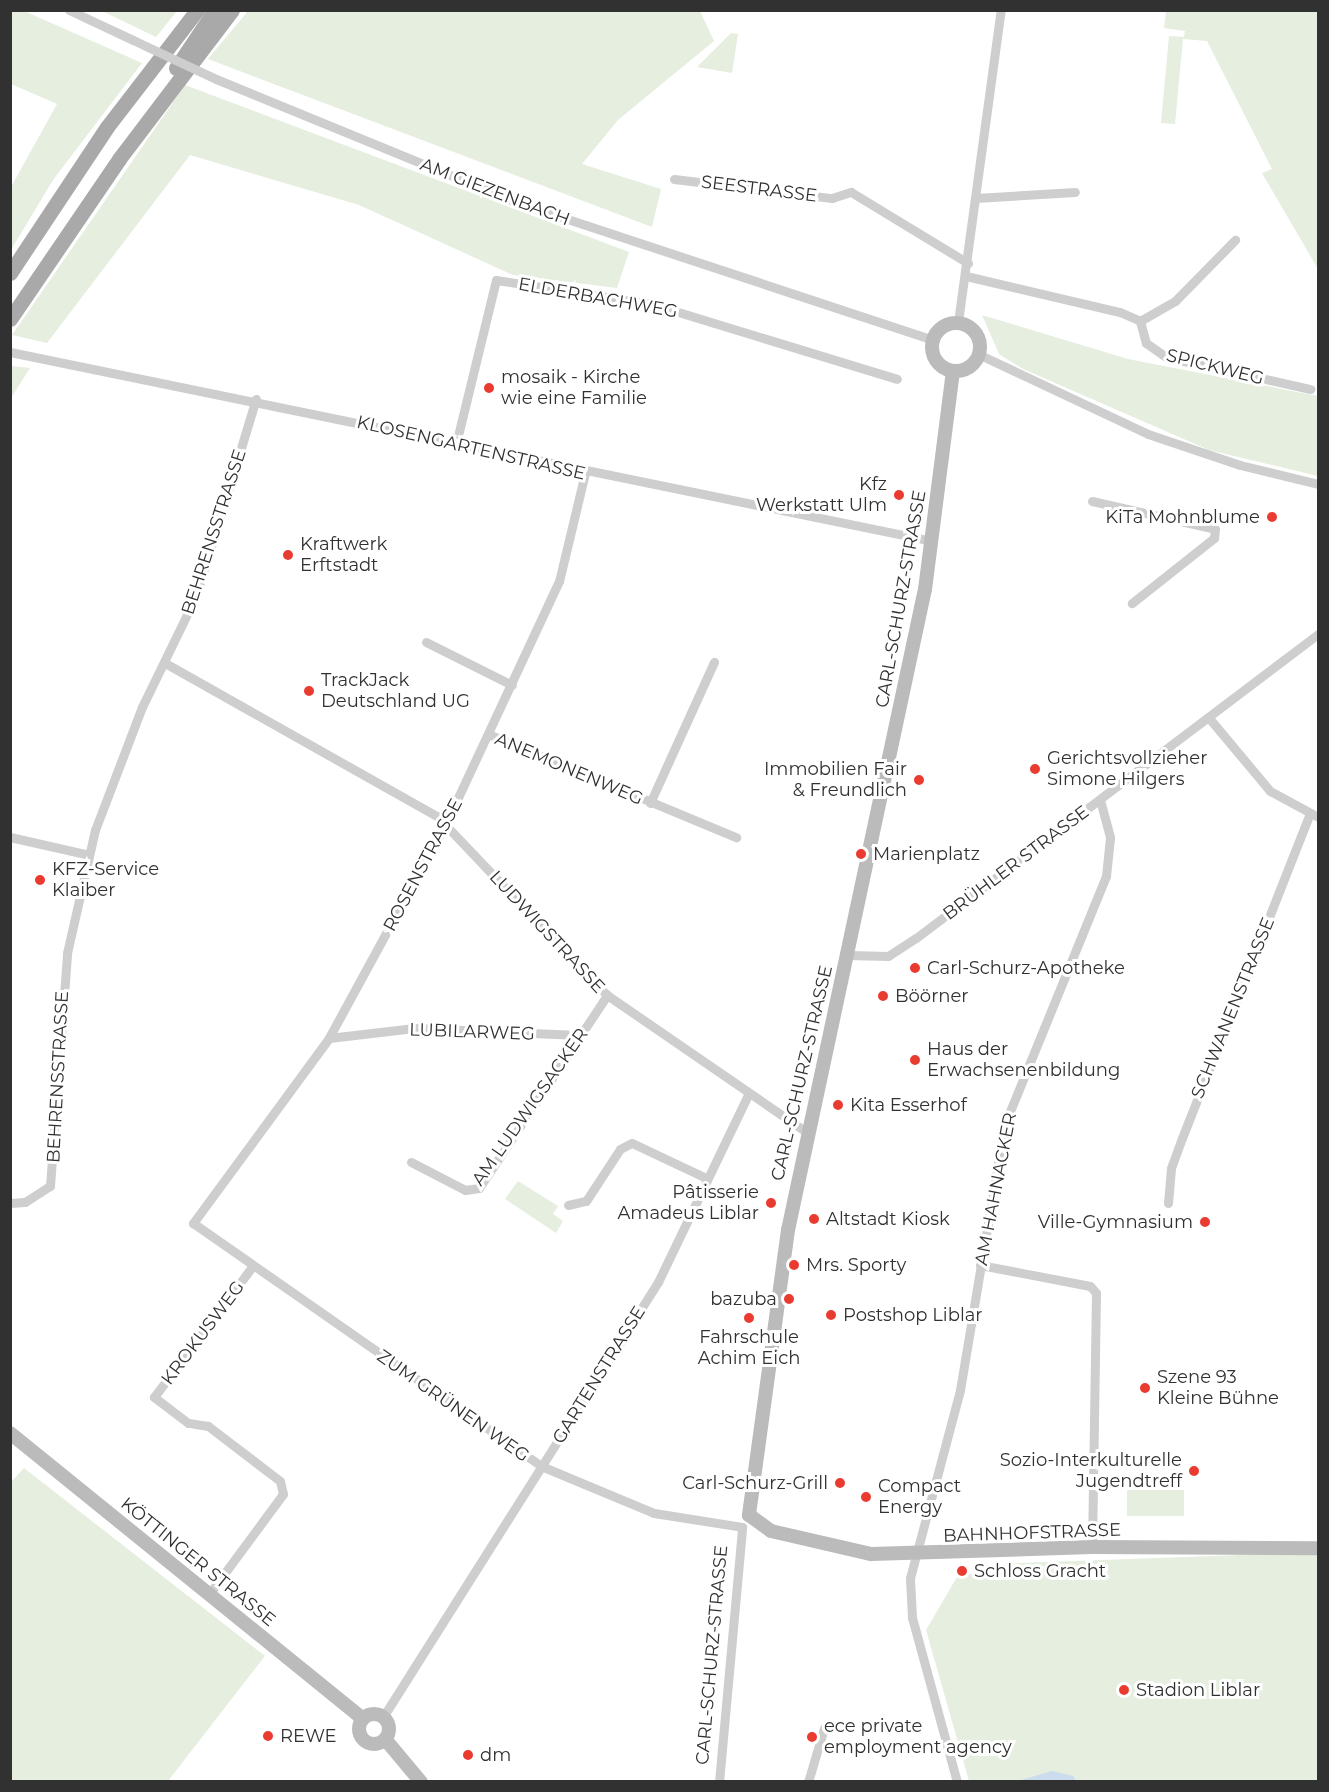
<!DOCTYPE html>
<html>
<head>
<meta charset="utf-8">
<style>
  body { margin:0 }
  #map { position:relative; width:1329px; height:1792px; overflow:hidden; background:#fff; font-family:Montserrat,sans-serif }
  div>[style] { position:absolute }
  .green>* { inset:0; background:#e5eedf }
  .water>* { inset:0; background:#cbdcee }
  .street>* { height:9px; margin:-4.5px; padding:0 4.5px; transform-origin:4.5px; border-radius:4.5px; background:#cecece }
  .secondary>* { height:14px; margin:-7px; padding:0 7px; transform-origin:7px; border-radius:7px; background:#bbb }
  .secondary>.ring { margin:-7px; padding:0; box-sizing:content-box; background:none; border:14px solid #bbb; border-radius:50% }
  .primary>* { height:15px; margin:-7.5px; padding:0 7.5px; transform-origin:7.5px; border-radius:7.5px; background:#a9a9a9 }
  .street-bridge>* { height:9px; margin:-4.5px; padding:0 4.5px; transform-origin:4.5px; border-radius:4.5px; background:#cecece }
  .dots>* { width:16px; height:16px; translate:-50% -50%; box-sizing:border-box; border:3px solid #fff; border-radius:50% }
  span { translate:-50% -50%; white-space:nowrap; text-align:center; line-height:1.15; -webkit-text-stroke:6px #fff; paint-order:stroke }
  .street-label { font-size:18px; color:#313131 }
  .poi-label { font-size:18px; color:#313131 }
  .left { translate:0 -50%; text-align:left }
  .right { translate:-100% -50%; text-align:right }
  .frame { position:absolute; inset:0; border:12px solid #313131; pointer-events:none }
</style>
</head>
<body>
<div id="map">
  <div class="green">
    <i style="clip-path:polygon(11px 10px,24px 11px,142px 63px,53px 180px,11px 250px,11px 187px,57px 104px,11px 84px)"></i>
    <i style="clip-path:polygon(102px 11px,177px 11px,156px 37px)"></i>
    <i style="clip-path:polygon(248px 11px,700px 11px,714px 41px,618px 120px,582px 164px,661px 189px,652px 227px,208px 59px)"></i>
    <i style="clip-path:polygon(1166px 11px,1318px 11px,1318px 269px,1262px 173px,1272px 169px,1207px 41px,1183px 39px,1175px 124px,1161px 123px,1169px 36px,1184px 37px,1185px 31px,1164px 28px)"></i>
    <i style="clip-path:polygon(731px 33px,738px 34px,732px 73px,697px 67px)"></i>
    <i style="clip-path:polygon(185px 85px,629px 252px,617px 288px,513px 275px,359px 205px,190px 155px,47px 343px,12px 335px)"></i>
    <i style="clip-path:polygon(982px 315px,1128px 359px,1318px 396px,1318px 476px,1209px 450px,1023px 369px,999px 354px)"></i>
    <i style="clip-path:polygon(11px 366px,30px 368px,11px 398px,10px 366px)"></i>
    <i style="clip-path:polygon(518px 1181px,558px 1206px,553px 1214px,563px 1221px,556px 1233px,505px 1199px)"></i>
    <i style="clip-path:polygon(24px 1468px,265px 1656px,168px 1781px,11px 1781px,10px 1483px)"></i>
    <i style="clip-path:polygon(1127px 1490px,1184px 1490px,1184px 1516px,1127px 1516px)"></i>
    <i style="clip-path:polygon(1241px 1555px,1318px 1555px,1318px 1781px,969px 1781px,926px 1630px,957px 1577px,1018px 1563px)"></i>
  </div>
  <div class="water">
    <i style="clip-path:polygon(1052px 1771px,1073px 1776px,1076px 1781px,1018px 1781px)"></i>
  </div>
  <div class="street">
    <i style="left:69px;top:10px;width:71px;rotate:25.1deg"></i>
    <i style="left:216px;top:79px;width:321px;rotate:22.3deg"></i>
    <i style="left:513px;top:201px;width:442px;rotate:18.3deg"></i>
    <i style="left:674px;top:179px;width:159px;rotate:6.9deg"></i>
    <i style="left:832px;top:198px;width:20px;rotate:-18deg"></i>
    <i style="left:851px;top:192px;width:137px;rotate:31.3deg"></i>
    <i style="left:976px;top:198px;width:99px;rotate:-3.5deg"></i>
    <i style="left:966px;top:276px;width:158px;rotate:13.2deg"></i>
    <i style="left:1120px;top:312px;width:22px;rotate:24deg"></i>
    <i style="left:1140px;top:321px;width:23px;rotate:75deg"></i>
    <i style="left:1146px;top:343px;width:24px;rotate:35deg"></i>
    <i style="left:1166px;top:357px;width:148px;rotate:12.5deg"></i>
    <i style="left:1140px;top:321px;width:40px;rotate:-29.7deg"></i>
    <i style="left:1175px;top:301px;width:86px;rotate:-45.5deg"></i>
    <i style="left:958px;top:322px;width:315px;rotate:-82.2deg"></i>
    <i style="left:10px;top:352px;width:941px;rotate:11.58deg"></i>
    <i style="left:978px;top:354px;width:188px;rotate:25.2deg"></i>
    <i style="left:1148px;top:434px;width:97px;rotate:18.6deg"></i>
    <i style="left:1240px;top:465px;width:80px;rotate:13.7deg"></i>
    <i style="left:456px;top:444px;width:169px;rotate:-76.3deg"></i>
    <i style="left:496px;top:280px;width:158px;rotate:8.7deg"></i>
    <i style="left:652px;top:304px;width:256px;rotate:17deg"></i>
    <i style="left:585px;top:473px;width:111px;rotate:103.5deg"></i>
    <i style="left:559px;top:581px;width:267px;rotate:115deg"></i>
    <i style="left:446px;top:823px;width:245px;rotate:118.6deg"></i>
    <i style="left:329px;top:1038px;width:230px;rotate:126.3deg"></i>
    <i style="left:193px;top:1223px;width:424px;rotate:34.9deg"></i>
    <i style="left:541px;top:1466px;width:122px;rotate:22.6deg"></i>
    <i style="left:654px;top:1513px;width:89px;rotate:9deg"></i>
    <i style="left:1092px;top:501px;width:126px;rotate:12.8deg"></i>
    <i style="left:1215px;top:529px;width:9px;rotate:96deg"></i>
    <i style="left:1214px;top:538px;width:105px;rotate:141.6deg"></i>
    <i style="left:426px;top:642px;width:96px;rotate:26.6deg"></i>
    <i style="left:165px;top:663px;width:312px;rotate:29.4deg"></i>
    <i style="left:437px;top:816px;width:247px;rotate:46.5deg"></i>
    <i style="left:607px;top:995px;width:240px;rotate:34.5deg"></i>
    <i style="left:1209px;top:718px;width:95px;rotate:50.1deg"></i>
    <i style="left:1270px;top:791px;width:55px;rotate:28.4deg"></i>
    <i style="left:488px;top:734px;width:269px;rotate:22.6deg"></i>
    <i style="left:650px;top:803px;width:155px;rotate:-65.6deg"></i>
    <i style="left:10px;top:837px;width:81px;rotate:12.8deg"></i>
    <i style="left:847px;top:955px;width:41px;rotate:1.4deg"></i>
    <i style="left:888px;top:956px;width:33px;rotate:-33deg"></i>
    <i style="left:916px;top:938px;width:504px;rotate:-37.1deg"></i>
    <i style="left:329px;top:1038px;width:86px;rotate:-6.7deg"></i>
    <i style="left:414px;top:1028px;width:166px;rotate:2.4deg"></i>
    <i style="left:411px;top:1162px;width:61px;rotate:27.4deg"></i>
    <i style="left:465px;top:1190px;width:14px;rotate:-8deg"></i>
    <i style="left:479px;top:1188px;width:232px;rotate:-56.4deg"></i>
    <i style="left:10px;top:1203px;width:15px;rotate:-4deg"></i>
    <i style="left:25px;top:1202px;width:30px;rotate:-33deg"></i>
    <i style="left:50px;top:1186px;width:234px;rotate:-85.8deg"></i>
    <i style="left:67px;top:953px;width:126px;rotate:-77.2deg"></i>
    <i style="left:95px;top:830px;width:132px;rotate:-69.1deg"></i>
    <i style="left:142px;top:707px;width:123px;rotate:-64.1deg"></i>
    <i style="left:196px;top:596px;width:206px;rotate:-73.1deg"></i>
    <i style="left:1168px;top:1203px;width:35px;rotate:-85deg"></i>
    <i style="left:1171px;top:1168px;width:32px;rotate:-70deg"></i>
    <i style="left:1182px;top:1138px;width:347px;rotate:-68.5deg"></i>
    <i style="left:568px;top:1205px;width:18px;rotate:-13deg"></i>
    <i style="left:586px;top:1201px;width:62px;rotate:-56.8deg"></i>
    <i style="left:620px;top:1149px;width:13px;rotate:-27deg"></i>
    <i style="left:632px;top:1143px;width:82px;rotate:25.3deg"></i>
    <i style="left:980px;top:1265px;width:112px;rotate:10.8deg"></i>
    <i style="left:1090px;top:1286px;width:9px;rotate:49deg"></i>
    <i style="left:1096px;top:1293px;width:254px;rotate:90.9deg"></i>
    <i style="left:210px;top:1593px;width:123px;rotate:-53.6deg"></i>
    <i style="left:283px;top:1494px;width:13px;rotate:-103deg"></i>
    <i style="left:280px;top:1481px;width:91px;rotate:-142.6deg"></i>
    <i style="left:208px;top:1426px;width:20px;rotate:-171deg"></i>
    <i style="left:188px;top:1423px;width:43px;rotate:-142.6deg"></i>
    <i style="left:154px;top:1397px;width:163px;rotate:-53deg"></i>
    <i style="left:383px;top:1717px;width:515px;rotate:-57.7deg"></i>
    <i style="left:658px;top:1282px;width:208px;rotate:-64.3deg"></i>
    <i style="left:719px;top:1782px;width:256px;rotate:-84.8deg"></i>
    <i style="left:808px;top:1782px;width:56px;rotate:-73.5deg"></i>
    <i style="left:957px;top:1782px;width:171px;rotate:-105.3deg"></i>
    <i style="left:912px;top:1617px;width:39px;rotate:-93deg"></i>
    <i style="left:910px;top:1578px;width:195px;rotate:-75.1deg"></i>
    <i style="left:960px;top:1390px;width:268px;rotate:-80.5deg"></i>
    <i style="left:1004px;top:1126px;width:270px;rotate:-67.8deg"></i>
    <i style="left:1106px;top:876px;width:39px;rotate:-84deg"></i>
    <i style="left:1110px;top:837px;width:38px;rotate:-105deg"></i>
  </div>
  <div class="secondary">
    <i class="ring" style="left:932px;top:323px;width:34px;height:34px"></i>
    <i style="left:953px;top:371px;width:220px;rotate:97.3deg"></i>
    <i style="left:925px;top:589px;width:655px;rotate:102.06deg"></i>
    <i style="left:788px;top:1230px;width:288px;rotate:97.8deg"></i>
    <i style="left:749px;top:1515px;width:27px;rotate:36deg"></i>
    <i style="left:771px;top:1531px;width:103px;rotate:13deg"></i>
    <i style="left:871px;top:1554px;width:221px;rotate:-1.8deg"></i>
    <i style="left:1092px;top:1547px;width:226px;rotate:0.3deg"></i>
    <i style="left:10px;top:1433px;width:454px;rotate:39deg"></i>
    <i class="ring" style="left:359px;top:1714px;width:16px;height:16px"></i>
    <i style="left:385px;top:1739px;width:56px;rotate:50.1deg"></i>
  </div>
  <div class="primary">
    <i style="left:176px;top:68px;width:70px;rotate:-56.1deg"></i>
    <i style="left:10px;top:273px;width:175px;rotate:-56.4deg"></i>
    <i style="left:107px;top:127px;width:148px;rotate:-52.4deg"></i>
    <i style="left:10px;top:319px;width:194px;rotate:-55.7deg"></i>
    <i style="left:119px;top:159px;width:187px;rotate:-52.8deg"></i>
  </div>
  <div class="street-bridge">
    <i style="left:133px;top:40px;width:92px;rotate:25.2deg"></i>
  </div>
  <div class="dots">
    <i style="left:489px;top:388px;background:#ea3b31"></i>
    <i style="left:899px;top:495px;background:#ea3b31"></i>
    <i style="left:1272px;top:517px;background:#ea3b31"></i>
    <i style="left:288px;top:555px;background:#ea3b31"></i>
    <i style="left:309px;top:691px;background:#ea3b31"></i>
    <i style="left:1035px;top:769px;background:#ea3b31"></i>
    <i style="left:919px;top:780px;background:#ea3b31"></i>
    <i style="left:861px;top:854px;background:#ea3b31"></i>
    <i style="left:40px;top:880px;background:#ea3b31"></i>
    <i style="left:915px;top:968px;background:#ea3b31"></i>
    <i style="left:883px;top:996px;background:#ea3b31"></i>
    <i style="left:915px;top:1060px;background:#ea3b31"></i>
    <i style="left:838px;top:1105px;background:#ea3b31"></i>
    <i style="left:771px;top:1203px;background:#ea3b31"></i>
    <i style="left:814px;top:1219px;background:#ea3b31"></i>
    <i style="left:1205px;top:1222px;background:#ea3b31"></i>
    <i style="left:794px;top:1265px;background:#ea3b31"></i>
    <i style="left:789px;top:1299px;background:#ea3b31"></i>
    <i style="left:831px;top:1315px;background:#ea3b31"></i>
    <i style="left:749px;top:1318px;background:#ea3b31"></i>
    <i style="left:1145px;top:1388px;background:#ea3b31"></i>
    <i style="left:1194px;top:1471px;background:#ea3b31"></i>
    <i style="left:840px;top:1483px;background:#ea3b31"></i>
    <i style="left:866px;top:1497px;background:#ea3b31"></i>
    <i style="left:962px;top:1571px;background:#ea3b31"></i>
    <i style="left:1124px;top:1690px;background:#ea3b31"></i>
    <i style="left:268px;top:1736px;background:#ea3b31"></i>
    <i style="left:812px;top:1737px;background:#ea3b31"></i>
    <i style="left:468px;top:1755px;background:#ea3b31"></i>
  </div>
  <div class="street-label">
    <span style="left:759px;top:189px;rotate:7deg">SEESTRASSE</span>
    <span style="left:495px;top:192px;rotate:21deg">AM GIEZENBACH</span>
    <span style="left:598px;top:298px;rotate:10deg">ELDERBACHWEG</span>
    <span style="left:1215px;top:367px;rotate:14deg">SPICKWEG</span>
    <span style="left:471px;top:448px;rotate:13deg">KLOSENGARTENSTRASSE</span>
    <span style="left:214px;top:532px;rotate:-72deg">BEHRENSSTRASSE</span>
    <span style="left:901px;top:599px;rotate:-80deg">CARL-SCHURZ-STRASSE</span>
    <span style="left:569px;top:769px;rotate:23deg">ANEMONENWEG</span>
    <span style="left:1016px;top:863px;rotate:-37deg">BRÜHLER STRASSE</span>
    <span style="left:423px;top:865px;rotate:-62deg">ROSENSTRASSE</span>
    <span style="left:547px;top:932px;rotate:47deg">LUDWIGSTRASSE</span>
    <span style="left:1233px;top:1008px;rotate:-68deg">SCHWANENSTRASSE</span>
    <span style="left:472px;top:1032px;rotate:2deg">LUBILARWEG</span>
    <span style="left:802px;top:1073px;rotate:-77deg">CARL-SCHURZ-STRASSE</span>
    <span style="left:58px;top:1077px;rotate:-87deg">BEHRENSSTRASSE</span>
    <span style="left:530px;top:1107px;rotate:-55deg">AM LUDWIGSACKER</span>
    <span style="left:996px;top:1189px;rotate:-79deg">AM HAHNACKER</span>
    <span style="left:203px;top:1333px;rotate:-53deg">KROKUSWEG</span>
    <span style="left:599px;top:1375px;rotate:-58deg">GARTENSTRASSE</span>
    <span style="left:453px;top:1406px;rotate:35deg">ZUM GRÜNEN WEG</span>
    <span style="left:1032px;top:1533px;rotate:-2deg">BAHNHOFSTRASSE</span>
    <span style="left:198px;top:1562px;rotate:39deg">KÖTTINGER STRASSE</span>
    <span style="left:712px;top:1655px;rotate:-85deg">CARL-SCHURZ-STRASSE</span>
  </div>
  <div class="poi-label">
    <span class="left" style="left:501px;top:388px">mosaik - Kirche<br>wie eine Familie</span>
    <span class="right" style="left:887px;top:495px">Kfz<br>Werkstatt Ulm</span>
    <span class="right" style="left:1260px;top:517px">KiTa Mohnblume</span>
    <span class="left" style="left:300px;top:555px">Kraftwerk<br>Erftstadt</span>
    <span class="left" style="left:321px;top:691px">TrackJack<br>Deutschland UG</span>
    <span class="left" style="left:1047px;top:769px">Gerichtsvollzieher<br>Simone Hilgers</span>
    <span class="right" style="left:907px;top:780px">Immobilien Fair<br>&amp; Freundlich</span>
    <span class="left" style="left:873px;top:854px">Marienplatz</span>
    <span class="left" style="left:52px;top:880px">KFZ-Service<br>Klaiber</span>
    <span class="left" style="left:927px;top:968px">Carl-Schurz-Apotheke</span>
    <span class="left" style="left:895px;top:996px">Böörner</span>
    <span class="left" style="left:927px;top:1060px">Haus der<br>Erwachsenenbildung</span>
    <span class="left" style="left:850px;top:1105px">Kita Esserhof</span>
    <span class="right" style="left:759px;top:1203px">Pâtisserie<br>Amadeus Liblar</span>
    <span class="left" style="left:826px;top:1219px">Altstadt Kiosk</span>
    <span class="right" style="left:1193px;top:1222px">Ville-Gymnasium</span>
    <span class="left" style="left:806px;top:1265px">Mrs. Sporty</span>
    <span class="right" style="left:777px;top:1299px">bazuba</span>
    <span class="left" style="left:843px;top:1315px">Postshop Liblar</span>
    <span style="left:749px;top:1348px">Fahrschule<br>Achim Eich</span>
    <span class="left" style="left:1157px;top:1388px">Szene 93<br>Kleine Bühne</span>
    <span class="right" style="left:1182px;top:1471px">Sozio-Interkulturelle<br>Jugendtreff</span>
    <span class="right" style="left:828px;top:1483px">Carl-Schurz-Grill</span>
    <span class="left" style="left:878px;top:1497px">Compact<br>Energy</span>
    <span class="left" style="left:974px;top:1571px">Schloss Gracht</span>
    <span class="left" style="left:1136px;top:1690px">Stadion Liblar</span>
    <span class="left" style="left:824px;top:1737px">ece private<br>employment agency</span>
    <span class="left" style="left:280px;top:1736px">REWE</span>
    <span class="left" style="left:480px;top:1755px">dm</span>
  </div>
  <div class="frame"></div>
</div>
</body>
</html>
